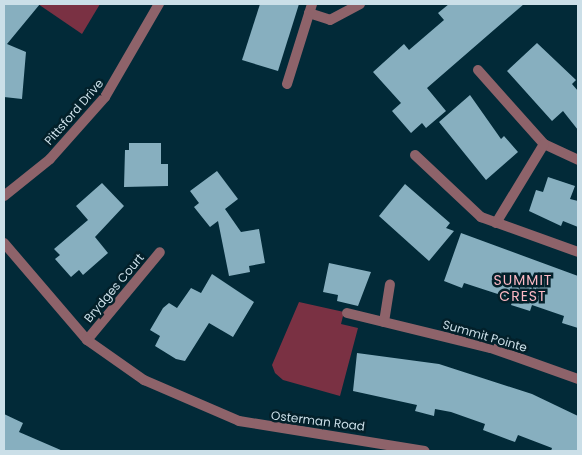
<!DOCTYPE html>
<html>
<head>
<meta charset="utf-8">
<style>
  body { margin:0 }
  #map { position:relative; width:582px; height:455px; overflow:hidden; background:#022a38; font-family:Poppins,sans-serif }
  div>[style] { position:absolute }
  .green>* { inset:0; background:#7a3143 }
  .building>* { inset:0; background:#87afbf }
  .minor>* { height:10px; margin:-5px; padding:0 5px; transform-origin:5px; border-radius:5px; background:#8e636a }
  .tertiary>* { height:10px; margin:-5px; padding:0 5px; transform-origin:5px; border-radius:5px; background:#8e636a }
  span { translate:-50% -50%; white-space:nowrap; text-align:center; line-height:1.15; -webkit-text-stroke:5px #03202a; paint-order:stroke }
  .street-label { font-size:12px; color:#cbdfe8 }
  .neighbourhood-label { font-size:14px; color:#fcb8c3; letter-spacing:1px }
  .frame { position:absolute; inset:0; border:5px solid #cbdfe8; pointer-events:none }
</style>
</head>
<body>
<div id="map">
  <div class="green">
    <i style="clip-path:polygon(38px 4px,100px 4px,82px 34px)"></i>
    <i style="clip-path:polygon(299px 302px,344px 312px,341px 324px,358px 328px,340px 396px,283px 380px,275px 373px,272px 365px)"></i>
  </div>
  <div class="building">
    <i style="clip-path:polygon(4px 4px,40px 4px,7px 44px,26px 52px,22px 99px,4px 97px)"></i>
    <i style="clip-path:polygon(260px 4px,299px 4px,278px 71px,242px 60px)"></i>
    <i style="clip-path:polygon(449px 4px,524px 4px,427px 88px,446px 111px,426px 128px,422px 123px,411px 133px,392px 111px,401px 103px,373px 72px,404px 44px,409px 50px,444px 20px,438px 13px)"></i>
    <i style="clip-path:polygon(537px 43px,576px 80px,572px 84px,578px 91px,578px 130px,563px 111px,552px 121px,507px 71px)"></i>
    <i style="clip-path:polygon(470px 95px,501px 139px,504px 136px,518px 152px,486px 180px,439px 122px)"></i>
    <i style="clip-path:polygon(129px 143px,161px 143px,161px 164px,168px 164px,168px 186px,124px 187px,125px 150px,129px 150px)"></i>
    <i style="clip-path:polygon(217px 171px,238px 199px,225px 209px,241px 232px,259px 229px,265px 263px,249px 266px,250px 272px,229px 276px,218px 221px,210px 227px,194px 207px,199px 203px,190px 191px)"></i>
    <i style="clip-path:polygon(548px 177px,575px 186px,570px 199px,578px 201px,578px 227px,563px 221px,561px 226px,529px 211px,536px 190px,543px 192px)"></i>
    <i style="clip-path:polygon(102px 183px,124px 206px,95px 237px,108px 253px,83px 275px,79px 270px,71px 277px,55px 259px,60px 255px,54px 249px,88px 220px,76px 206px)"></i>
    <i style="clip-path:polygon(405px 184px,450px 223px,446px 228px,454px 231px,429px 261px,379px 216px)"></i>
    <i style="clip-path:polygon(461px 233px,578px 276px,578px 328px,562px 323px,564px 316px,532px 305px,530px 311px,511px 305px,513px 299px,464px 283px,462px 288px,444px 281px)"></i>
    <i style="clip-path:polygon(329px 263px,371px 272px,358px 306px,337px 301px,338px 295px,323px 292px)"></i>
    <i style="clip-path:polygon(212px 274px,254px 302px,233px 337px,209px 323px,185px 361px,176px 359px,155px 346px,160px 336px,150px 330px,163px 308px,169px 303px,177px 308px,191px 288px,201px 293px)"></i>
    <i style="clip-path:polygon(357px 353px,439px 364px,532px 394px,578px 416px,578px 451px,551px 451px,552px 448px,518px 435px,515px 442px,483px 430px,485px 424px,451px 412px,435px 409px,434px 416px,415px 411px,417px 405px,353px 391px)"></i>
    <i style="clip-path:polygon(4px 414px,23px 423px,19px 432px,63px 451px,4px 451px)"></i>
  </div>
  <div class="minor">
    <i style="left:309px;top:13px;width:22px;rotate:18deg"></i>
    <i style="left:330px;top:20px;width:34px;rotate:-28deg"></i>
    <i style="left:478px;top:70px;width:99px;rotate:48.3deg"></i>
    <i style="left:544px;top:144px;width:38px;rotate:25deg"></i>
    <i style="left:287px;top:84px;width:84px;rotate:-72.6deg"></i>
    <i style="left:415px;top:155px;width:91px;rotate:43.2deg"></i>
    <i style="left:481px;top:217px;width:103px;rotate:19.8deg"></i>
    <i style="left:496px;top:223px;width:92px;rotate:-58.7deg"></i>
    <i style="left:347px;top:313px;width:148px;rotate:13.7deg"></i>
    <i style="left:491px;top:348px;width:92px;rotate:19.6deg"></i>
    <i style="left:384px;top:322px;width:38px;rotate:-81deg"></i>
    <i style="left:87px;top:340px;width:114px;rotate:-50.3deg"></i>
  </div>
  <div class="tertiary">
    <i style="left:4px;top:196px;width:59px;rotate:-38.8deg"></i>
    <i style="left:50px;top:159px;width:83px;rotate:-48.4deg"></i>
    <i style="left:105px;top:97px;width:108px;rotate:-59.9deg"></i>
    <i style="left:4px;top:243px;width:128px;rotate:49.4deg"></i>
    <i style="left:87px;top:340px;width:70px;rotate:35.1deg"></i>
    <i style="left:144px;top:380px;width:103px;rotate:23.3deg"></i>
    <i style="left:239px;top:421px;width:188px;rotate:9.2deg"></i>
  </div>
  <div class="street-label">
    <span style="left:74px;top:112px;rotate:-49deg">Pittsford Drive</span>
    <span style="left:114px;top:288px;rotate:-50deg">Brydges Court</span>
    <span style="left:485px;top:336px;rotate:16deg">Summit Pointe</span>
    <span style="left:318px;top:421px;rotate:7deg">Osterman Road</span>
  </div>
  <div class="neighbourhood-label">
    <span style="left:523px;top:288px">SUMMIT<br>CREST</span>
  </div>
  <div class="frame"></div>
</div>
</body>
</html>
